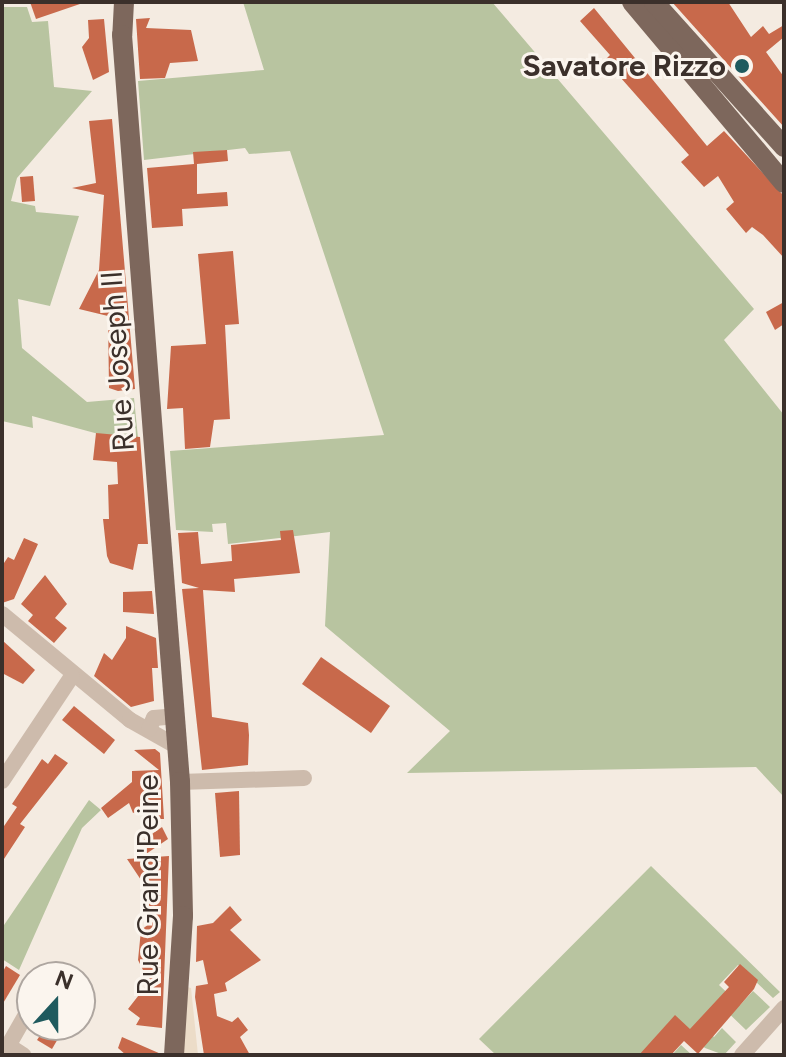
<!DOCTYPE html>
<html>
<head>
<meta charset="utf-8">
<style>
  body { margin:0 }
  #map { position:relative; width:786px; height:1057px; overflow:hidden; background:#f4ebe1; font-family:Figtree,sans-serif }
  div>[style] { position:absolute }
  .green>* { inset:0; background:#b8c4a0 }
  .plaza>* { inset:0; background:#ecdcc8 }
  .building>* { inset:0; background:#c8694b }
  .street>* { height:16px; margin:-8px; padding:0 8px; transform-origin:8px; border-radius:8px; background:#cdbbac }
  .primary>* { height:20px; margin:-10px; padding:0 10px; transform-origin:10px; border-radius:10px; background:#7d675c }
  .dots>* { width:22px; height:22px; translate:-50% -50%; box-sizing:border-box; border:4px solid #fbf5ee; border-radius:50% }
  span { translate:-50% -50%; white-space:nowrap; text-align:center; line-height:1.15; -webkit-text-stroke:6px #fbf5ee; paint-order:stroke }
  .poi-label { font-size:30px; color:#3b302b; font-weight:700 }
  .right { translate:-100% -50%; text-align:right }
  .street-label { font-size:30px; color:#3b302b }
  .frame { position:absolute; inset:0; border:4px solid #3b302b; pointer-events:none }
  .north { position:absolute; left:16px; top:961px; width:80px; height:80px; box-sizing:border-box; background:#fbf5ee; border:2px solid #aea6a0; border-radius:50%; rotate:21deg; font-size:22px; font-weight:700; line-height:32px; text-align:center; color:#3b302b }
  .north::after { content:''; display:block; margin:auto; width:28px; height:36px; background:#1f5a5e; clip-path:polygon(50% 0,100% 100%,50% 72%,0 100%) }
</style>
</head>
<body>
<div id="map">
  <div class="green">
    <i style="clip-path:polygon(243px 2px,492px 2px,754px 309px,724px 340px,784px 415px,784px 797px,756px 767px,407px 773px,450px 731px,325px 626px,330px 532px,228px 544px,226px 523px,212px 524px,213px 532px,176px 530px,170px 451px,384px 435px,290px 151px,249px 154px,245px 148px,144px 160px,138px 81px,264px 70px)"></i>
    <i style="clip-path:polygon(2px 7px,27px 7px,32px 22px,48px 21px,54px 87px,92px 91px,17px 178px,11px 201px,35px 206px,36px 212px,79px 216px,50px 306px,18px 299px,22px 348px,87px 402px,134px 398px,138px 438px,117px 439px,32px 416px,33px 428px,2px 421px)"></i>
    <i style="clip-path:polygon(89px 800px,101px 810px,82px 828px,19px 970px,2px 959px,2px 928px)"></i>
    <i style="clip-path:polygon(651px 866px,780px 992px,773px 998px,738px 965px,719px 985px,740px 1005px,753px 991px,770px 1007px,746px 1030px,718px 1003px,699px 1023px,714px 1037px,722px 1028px,736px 1042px,724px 1055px,705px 1048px,673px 1018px,654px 1039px,672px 1055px,681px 1045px,692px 1055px,496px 1055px,479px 1039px)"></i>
  </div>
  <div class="plaza">
    <i style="clip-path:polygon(187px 987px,191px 988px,198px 1055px,183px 1055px)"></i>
  </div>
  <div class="building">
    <i style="clip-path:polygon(30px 2px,80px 2px,80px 4px,36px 19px)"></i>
    <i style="clip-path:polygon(672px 2px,728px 2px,751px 37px,763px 26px,769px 34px,784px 25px,784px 37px,766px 52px,784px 77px,784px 127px)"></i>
    <i style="clip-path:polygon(594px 8px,707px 146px,724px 131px,784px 196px,784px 258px,763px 235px,752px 227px,746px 233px,726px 209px,734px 202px,718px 176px,704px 187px,681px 162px,689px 155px,605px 60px,610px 55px,580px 21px)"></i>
    <i style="clip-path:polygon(150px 18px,146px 28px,191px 30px,198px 61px,170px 63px,165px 78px,140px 79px,136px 19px)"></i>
    <i style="clip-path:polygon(104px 19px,109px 72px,93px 80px,82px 47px,89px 38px,88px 20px)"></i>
    <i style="clip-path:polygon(112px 119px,135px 389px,118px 391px,109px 388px,108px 316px,79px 309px,99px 270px,104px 195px,72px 188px,96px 183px,89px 121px)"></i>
    <i style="clip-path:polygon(227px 150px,228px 161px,197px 164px,197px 194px,227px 192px,228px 206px,182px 209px,183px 226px,152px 228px,147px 168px,194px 164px,193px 152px)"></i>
    <i style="clip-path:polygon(33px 176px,35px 201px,22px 202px,20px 177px)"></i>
    <i style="clip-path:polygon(233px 251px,239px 324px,225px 325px,230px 419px,214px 420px,210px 447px,185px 449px,183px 408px,167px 409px,171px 346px,206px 344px,198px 254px)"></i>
    <i style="clip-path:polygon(784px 302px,784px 324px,775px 330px,766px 312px)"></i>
    <i style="clip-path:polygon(96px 433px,140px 437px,148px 544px,138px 544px,133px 570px,110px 563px,107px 556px,103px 519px,109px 519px,108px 485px,118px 484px,117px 462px,93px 460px)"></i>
    <i style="clip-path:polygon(293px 530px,300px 573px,234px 579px,235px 592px,203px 590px,212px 717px,248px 723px,249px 735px,248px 765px,202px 770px,182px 589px,199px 588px,182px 583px,178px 533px,198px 532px,201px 564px,232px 561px,231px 545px,281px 540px,280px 531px)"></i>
    <i style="clip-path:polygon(24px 538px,38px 544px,14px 599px,2px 603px,2px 566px,8px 557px,14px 560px)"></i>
    <i style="clip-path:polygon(45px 575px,67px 604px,55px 618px,67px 628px,54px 643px,28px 621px,33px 615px,21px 604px)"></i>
    <i style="clip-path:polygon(152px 591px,154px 614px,123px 612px,123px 592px)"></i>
    <i style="clip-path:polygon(126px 626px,156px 638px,158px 668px,152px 668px,154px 701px,131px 707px,94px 676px,104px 653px,112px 660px,126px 638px)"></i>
    <i style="clip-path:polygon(2px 640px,35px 670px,23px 684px,2px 673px)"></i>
    <i style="clip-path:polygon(321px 657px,390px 706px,371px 733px,302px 684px)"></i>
    <i style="clip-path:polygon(74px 706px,115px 740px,104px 754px,62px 720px)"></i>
    <i style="clip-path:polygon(155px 749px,160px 753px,164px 819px,146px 819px,145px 808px,133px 813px,129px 803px,108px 818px,101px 808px,132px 782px,132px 771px,159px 770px,134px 750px)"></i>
    <i style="clip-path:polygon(55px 754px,68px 763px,20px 824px,25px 827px,2px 862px,2px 829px,17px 807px,12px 804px,42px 759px,48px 764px)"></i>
    <i style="clip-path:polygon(239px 791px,240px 855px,220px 857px,215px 793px)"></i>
    <i style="clip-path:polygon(162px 827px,168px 839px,146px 854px,139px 843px)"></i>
    <i style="clip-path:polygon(169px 856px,162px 1028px,136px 1025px,140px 1018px,128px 1009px,149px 982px,138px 960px,141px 930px,149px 924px,149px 878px,143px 883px,127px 859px)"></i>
    <i style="clip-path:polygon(230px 906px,242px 920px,230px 930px,261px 960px,225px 983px,227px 991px,214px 994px,217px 1016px,232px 1022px,238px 1017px,248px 1030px,240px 1037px,250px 1055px,204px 1055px,195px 997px,196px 986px,208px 984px,203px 960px,196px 962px,197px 926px,213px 923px)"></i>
    <i style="clip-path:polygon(740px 964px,758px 980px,754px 989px,698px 1054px,684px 1041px,671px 1055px,639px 1055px,675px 1015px,690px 1029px,729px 987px,724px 982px)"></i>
    <i style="clip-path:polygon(6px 966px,20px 975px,2px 1005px,2px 973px)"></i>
    <i style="clip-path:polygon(47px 1025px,66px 1025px,52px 1049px,37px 1040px)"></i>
    <i style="clip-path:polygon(122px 1037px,161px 1054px,161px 1055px,126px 1055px,118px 1048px)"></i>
  </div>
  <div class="street">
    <i style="left:2px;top:614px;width:166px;rotate:39.6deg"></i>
    <i style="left:130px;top:720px;width:55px;rotate:29.4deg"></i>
    <i style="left:149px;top:729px;width:12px;rotate:-66deg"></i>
    <i style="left:154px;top:718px;width:21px;rotate:-5deg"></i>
    <i style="left:2px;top:781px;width:126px;rotate:-56.3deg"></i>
    <i style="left:180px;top:782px;width:124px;rotate:-1.8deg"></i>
    <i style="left:9px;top:1046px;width:17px;rotate:33deg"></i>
    <i style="left:3px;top:1055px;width:59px;rotate:-60.4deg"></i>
    <i style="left:742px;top:1055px;width:63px;rotate:-48.2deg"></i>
  </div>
  <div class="primary">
    <i style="left:124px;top:2px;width:33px;rotate:93deg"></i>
    <i style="left:122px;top:35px;width:749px;rotate:85.56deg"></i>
    <i style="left:180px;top:782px;width:134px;rotate:88.7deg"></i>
    <i style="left:183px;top:916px;width:139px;rotate:93.7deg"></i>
    <i style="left:632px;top:2px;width:236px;rotate:50deg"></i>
    <i style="left:654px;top:2px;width:195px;rotate:48.1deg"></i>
  </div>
  <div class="dots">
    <i style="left:742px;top:66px;background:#1f5a5e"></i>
  </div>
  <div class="poi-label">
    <span class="right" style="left:726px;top:66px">Savatore Rizzo</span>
  </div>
  <div class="street-label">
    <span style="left:118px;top:361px;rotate:-94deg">Rue Joseph II</span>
    <span style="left:148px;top:885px;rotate:-90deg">Rue Grand'Peine</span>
  </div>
  <div class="frame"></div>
  <div class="north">N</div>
</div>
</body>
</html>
